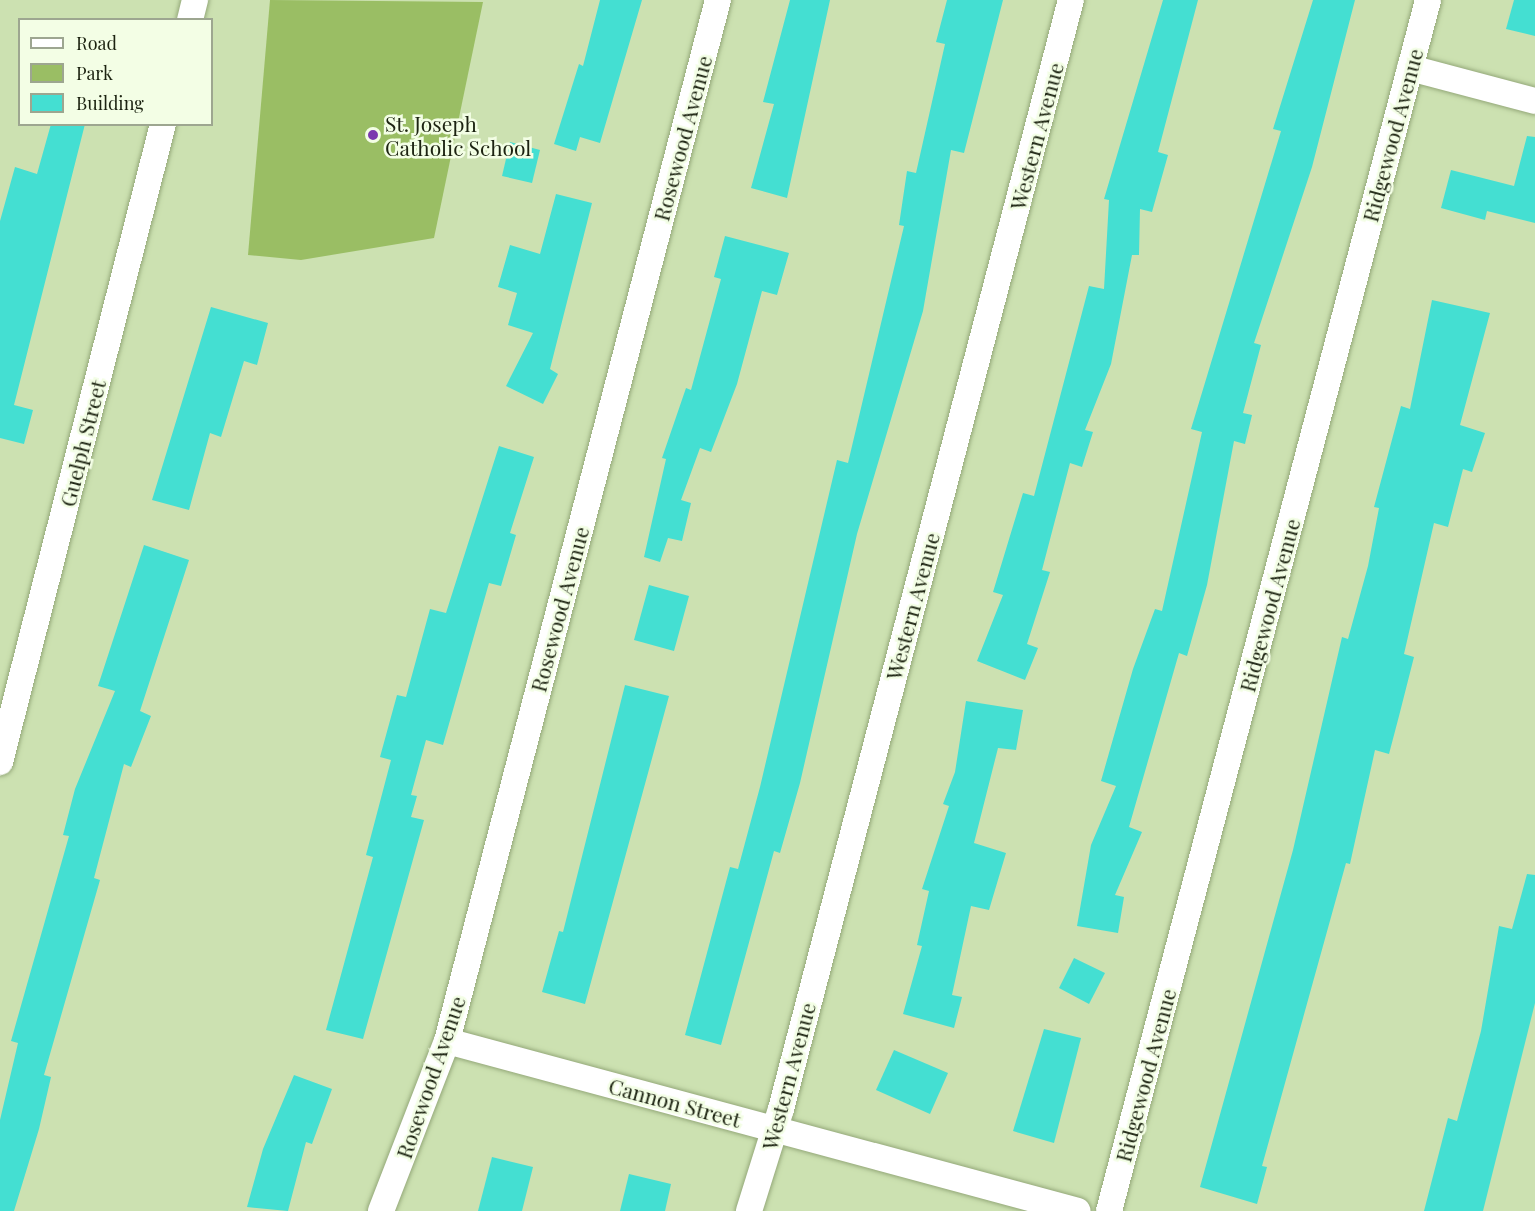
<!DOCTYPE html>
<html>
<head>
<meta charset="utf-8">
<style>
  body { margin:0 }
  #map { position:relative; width:1535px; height:1211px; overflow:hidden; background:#cce1b1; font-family:"Playfair Display",serif }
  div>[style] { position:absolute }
  .green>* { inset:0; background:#9abe64 }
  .building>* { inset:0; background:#44dfd2 }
  .roads { filter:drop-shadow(0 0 2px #94a879) drop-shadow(0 0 2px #94a879) }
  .minor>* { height:26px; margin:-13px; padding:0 13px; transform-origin:13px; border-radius:13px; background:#fff }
  .dots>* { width:16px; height:16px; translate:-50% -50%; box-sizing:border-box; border:3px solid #f3fee5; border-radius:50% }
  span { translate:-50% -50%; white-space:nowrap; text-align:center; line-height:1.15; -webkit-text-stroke:5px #f3fee5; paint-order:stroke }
  .poi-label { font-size:21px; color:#1c2311 }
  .left { translate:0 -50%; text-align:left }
  .street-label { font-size:21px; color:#1c2311 }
  .legend { position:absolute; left:18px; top:18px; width:195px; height:108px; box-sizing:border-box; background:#f3fee5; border:2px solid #9da690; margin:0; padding:8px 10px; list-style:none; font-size:18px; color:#1c2311 }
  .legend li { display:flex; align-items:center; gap:12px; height:30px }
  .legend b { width:30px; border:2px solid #9da690 }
</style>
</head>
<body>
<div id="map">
  <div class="green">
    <i style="clip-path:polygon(270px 0,483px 2px,434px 238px,301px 260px,248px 255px)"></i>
  </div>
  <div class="building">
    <i style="clip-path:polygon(600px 0,642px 0,600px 143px,580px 137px,576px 151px,554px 144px,579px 64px,583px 66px)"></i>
    <i style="clip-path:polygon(790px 0,830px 0,787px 198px,751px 188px,774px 104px,763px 102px)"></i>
    <i style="clip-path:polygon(947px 0,1003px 0,964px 153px,951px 150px,923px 311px,857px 534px,800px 783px,780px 853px,774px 851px,721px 1045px,685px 1035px,730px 867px,738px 869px,760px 787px,837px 460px,848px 463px,904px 226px,899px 225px,907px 171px,916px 173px,945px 44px,936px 42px)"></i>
    <i style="clip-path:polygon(1163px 0,1198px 0,1158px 152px,1168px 155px,1152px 212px,1140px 209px,1139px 255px,1132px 255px,1111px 364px,1085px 430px,1093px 432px,1082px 467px,1070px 463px,1042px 570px,1050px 572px,1027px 644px,1038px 648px,1025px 680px,977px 661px,1003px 595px,993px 592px,1023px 493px,1034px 496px,1089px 286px,1104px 289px,1109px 200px,1104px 199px)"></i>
    <i style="clip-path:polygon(1313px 0,1355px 0,1312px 167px,1254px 343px,1261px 345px,1243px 413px,1252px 415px,1245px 444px,1234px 441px,1207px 585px,1187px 656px,1179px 653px,1129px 827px,1142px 832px,1115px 895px,1124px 897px,1118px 933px,1077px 926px,1091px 845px,1116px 786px,1101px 781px,1133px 669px,1155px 609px,1162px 611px,1202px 432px,1191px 429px,1281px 131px,1273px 129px)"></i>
    <i style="clip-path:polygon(1514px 0,1535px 0,1535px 36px,1506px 29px)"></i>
    <i style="clip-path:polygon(51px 124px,85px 124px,14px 405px,33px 410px,24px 444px,0 438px,0 221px,15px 167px,37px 174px)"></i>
    <i style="clip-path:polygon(1527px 136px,1535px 137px,1535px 223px,1487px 211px,1485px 220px,1441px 208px,1451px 170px,1514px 186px)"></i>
    <i style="clip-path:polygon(510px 142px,540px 150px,532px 183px,502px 176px)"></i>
    <i style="clip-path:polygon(556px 194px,592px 203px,550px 369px,558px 374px,543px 404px,506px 386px,533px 333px,508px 325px,517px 293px,498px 287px,510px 245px,540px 254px)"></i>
    <i style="clip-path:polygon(725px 236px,789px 253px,777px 295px,762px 291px,737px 384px,711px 452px,700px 448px,681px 500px,691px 503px,682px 541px,668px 538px,660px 562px,644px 557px,666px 459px,662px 458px,686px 388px,691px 390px,721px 279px,714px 277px)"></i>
    <i style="clip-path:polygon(1432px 300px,1490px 313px,1460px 425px,1485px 433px,1472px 472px,1463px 469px,1448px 527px,1434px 523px,1404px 654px,1414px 657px,1399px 716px,1389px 754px,1375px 750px,1350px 864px,1346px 863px,1262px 1166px,1267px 1167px,1257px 1204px,1200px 1187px,1293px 850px,1342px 637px,1348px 639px,1368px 566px,1379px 508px,1374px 507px,1401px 406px,1410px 409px)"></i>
    <i style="clip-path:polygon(211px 307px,268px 323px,257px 365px,244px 361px,221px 437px,210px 433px,189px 510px,152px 500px)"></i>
    <i style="clip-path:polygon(499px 446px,534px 457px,510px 533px,516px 535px,501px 586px,489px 583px,443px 745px,426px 740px,411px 795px,417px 796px,411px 817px,424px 820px,363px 1039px,326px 1030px,373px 857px,366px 855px,391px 760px,380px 757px,397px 695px,406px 697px,430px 609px,446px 613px)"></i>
    <i style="clip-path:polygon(144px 545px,189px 560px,140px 711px,151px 716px,131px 767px,124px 764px,94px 878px,100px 880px,44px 1075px,51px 1077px,39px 1129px,14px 1211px,0 1211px,0 1120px,18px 1043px,11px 1041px,69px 836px,63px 835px,75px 789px,115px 691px,98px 686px)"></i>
    <i style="clip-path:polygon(649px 585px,689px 596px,674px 651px,634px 640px)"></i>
    <i style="clip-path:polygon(625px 685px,669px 696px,585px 1004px,542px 992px,559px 931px,563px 932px)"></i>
    <i style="clip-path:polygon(966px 701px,1023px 710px,1016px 750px,998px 748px,974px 843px,1006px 853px,989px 910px,971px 906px,952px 995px,962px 997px,954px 1028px,903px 1014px,922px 946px,917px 945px,929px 891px,922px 889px,949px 806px,943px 804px,955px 772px)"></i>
    <i style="clip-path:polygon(1527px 874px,1535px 875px,1535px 1003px,1483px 1211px,1424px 1211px,1448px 1118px,1457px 1121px,1481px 1031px,1499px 926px,1512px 929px)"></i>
    <i style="clip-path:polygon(1074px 958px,1105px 973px,1089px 1004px,1059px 988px)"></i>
    <i style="clip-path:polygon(1044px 1029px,1081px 1038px,1054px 1143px,1013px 1131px)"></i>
    <i style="clip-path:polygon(894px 1050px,948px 1073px,930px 1114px,876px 1090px)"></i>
    <i style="clip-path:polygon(294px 1075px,332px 1089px,312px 1144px,306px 1142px,288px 1211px,247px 1207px,263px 1149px)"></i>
    <i style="clip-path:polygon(492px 1157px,533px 1167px,522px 1211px,478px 1211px)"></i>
    <i style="clip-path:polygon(629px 1174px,671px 1184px,665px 1211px,620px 1211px)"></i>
  </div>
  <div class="roads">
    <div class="minor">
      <i style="left:190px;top:20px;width:21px;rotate:-76deg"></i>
      <i style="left:1410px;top:68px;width:129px;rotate:14.8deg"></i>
      <i style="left:0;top:762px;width:658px;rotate:-75.67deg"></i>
      <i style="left:447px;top:1041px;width:653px;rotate:15.08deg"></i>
      <i style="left:381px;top:1211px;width:182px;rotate:-68.8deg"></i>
      <i style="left:447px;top:1041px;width:1076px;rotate:-75.41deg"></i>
      <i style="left:749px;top:1211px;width:107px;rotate:-72.6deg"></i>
      <i style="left:781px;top:1109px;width:1146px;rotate:-75.35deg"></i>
      <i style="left:1109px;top:1211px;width:1252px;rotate:-75.24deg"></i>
    </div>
  </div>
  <div class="dots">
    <i style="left:373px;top:135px;background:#7b39ae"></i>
  </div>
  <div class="poi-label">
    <span class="left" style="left:385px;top:135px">St. Joseph<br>Catholic School</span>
  </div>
  <div class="street-label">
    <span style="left:1392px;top:135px;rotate:-75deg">Ridgewood Avenue</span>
    <span style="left:1036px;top:136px;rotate:-75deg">Western Avenue</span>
    <span style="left:682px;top:138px;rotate:-75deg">Rosewood Avenue</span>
    <span style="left:82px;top:443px;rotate:-76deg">Guelph Street</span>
    <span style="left:1269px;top:605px;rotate:-75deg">Ridgewood Avenue</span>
    <span style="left:912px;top:606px;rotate:-75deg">Western Avenue</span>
    <span style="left:559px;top:609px;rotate:-75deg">Rosewood Avenue</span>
    <span style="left:1145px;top:1075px;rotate:-75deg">Ridgewood Avenue</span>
    <span style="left:788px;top:1076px;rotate:-75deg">Western Avenue</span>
    <span style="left:430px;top:1077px;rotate:-71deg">Rosewood Avenue</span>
    <span style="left:675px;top:1102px;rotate:15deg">Cannon Street</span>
  </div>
  <ul class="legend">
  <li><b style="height:8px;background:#fff"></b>Road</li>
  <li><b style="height:16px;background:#9abe64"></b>Park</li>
  <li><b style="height:16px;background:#44dfd2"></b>Building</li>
  </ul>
</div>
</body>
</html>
